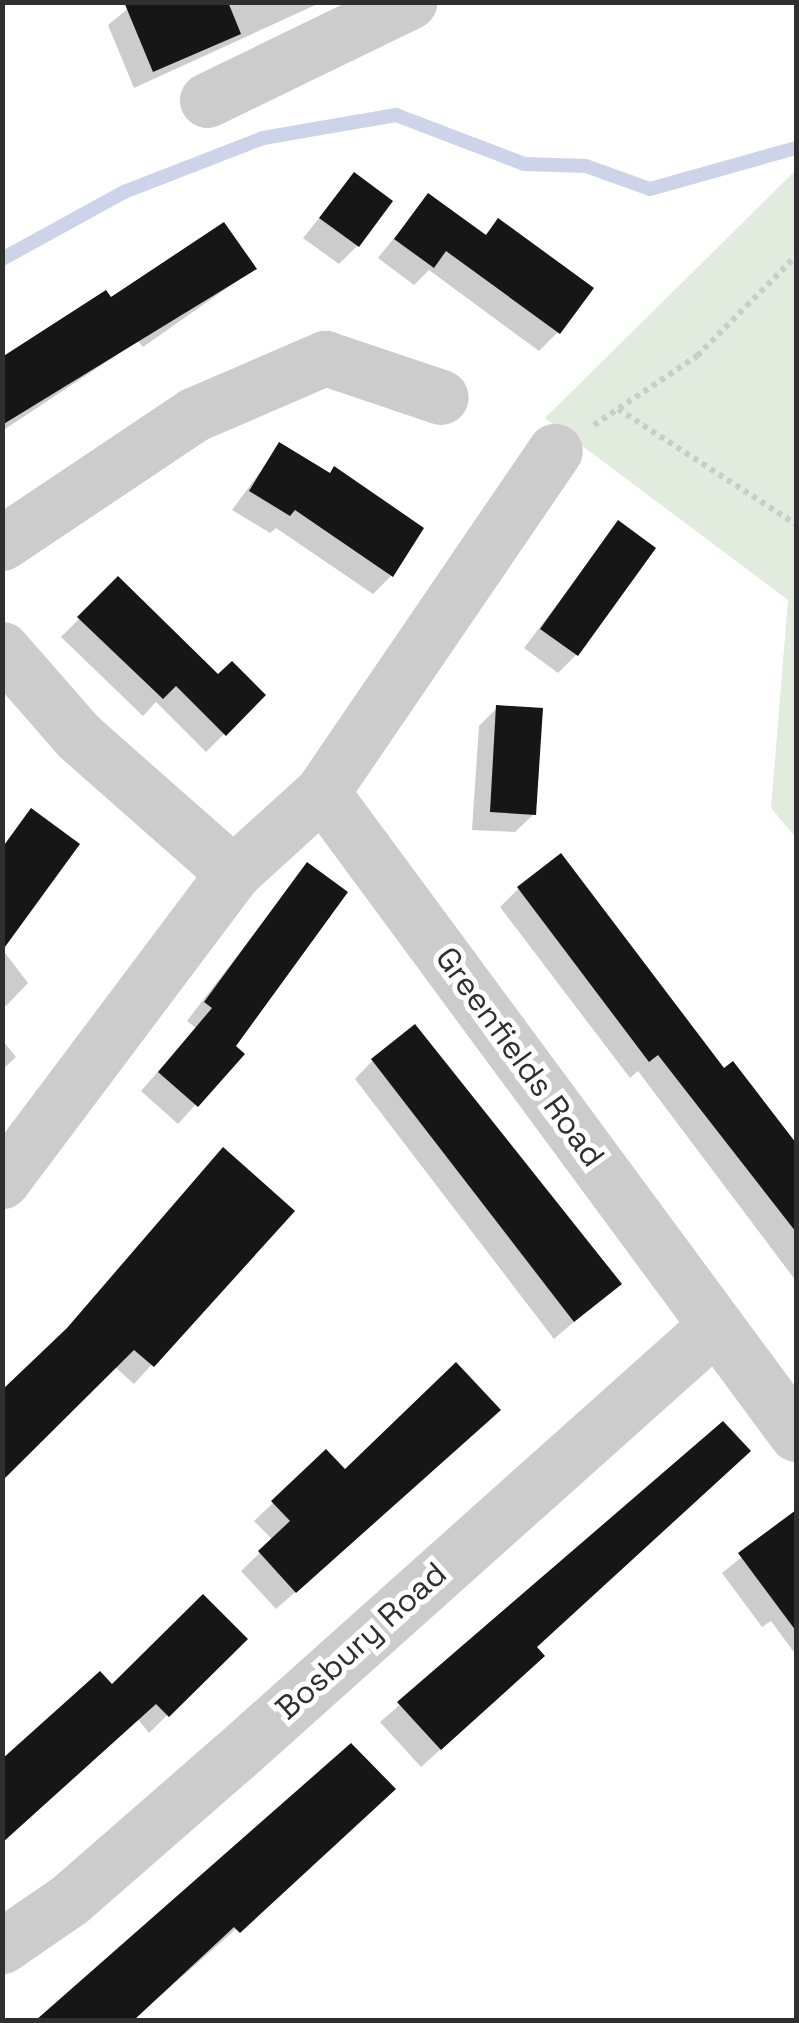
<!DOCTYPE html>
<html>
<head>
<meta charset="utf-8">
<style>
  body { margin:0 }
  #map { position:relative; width:799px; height:2023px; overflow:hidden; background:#fff; font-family:"Space Grotesk",sans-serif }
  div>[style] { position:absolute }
  .green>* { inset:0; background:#e1ecde }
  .shadow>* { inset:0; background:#0003 }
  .stream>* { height:14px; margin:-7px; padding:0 7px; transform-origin:7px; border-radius:7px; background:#ccd4ea }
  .building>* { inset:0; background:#161616 }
  .path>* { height:6px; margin-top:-3px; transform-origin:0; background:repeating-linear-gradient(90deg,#ccc 0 5px,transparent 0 10px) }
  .minor>* { height:55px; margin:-27.5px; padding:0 27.5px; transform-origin:27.5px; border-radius:27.5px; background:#ccc }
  span { translate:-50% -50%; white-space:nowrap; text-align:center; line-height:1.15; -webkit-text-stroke:10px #fff; paint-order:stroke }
  .street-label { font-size:32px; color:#2f2f2f }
  .frame { position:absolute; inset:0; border:5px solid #2f2f2f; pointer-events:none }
</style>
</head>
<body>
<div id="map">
  <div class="green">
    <i style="clip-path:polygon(796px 170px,796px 838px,771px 808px,788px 600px,545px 418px)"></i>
  </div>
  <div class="shadow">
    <i style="clip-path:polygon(136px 2px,322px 2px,134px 88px,108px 25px)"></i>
    <i style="clip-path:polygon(354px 175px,357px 246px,339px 264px,303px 238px)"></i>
    <i style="clip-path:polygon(428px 196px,484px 236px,499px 221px,558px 332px,539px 351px,429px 270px,414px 285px,378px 258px)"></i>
    <i style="clip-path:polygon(254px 269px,143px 347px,138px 341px,2px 431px,2px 362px,110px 300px)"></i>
    <i style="clip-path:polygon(280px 445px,391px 576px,373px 594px,276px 528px,270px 533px,232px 510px)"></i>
    <i style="clip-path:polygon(618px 524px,576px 655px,558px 673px,524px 648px)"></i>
    <i style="clip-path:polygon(118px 580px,217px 676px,263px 695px,206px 752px,156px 702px,143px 716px,61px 637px)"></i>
    <i style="clip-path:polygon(497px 708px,534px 814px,515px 832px,472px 830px,479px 726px)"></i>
    <i style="clip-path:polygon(307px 865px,233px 1046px,241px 1054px,178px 1124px,141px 1091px,196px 1028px,187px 1021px)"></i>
    <i style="clip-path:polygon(519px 888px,724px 1071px,733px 1064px,796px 1148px,796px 1281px,638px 1071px,630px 1078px,500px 907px)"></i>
    <i style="clip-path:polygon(2px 949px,28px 983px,6px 1006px,2px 1004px)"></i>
    <i style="clip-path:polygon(2px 1040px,16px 1057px,2px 1070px)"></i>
    <i style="clip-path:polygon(373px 1060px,618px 1284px,554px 1339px,355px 1079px)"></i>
    <i style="clip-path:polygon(223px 1150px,292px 1211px,134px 1384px,114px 1366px,52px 1346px)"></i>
    <i style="clip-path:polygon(723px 1424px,535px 1648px,523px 1675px,421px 1767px,380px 1722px)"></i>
    <i style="clip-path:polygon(480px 1428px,276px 1609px,241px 1571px,273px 1540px,254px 1521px,273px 1503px)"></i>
    <i style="clip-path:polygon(795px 1514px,796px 1516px,796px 1655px,771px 1621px,762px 1627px,722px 1573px)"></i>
    <i style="clip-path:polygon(244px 1639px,149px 1733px,112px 1687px)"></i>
    <i style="clip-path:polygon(351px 1747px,374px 1807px,133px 2020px,38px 2020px)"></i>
  </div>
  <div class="stream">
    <i style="left:2px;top:259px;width:139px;rotate:-28.8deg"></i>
    <i style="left:124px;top:192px;width:149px;rotate:-21.2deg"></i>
    <i style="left:263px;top:138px;width:135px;rotate:-9.8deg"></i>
    <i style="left:396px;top:115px;width:137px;rotate:20.9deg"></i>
    <i style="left:524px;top:164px;width:62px;rotate:1.8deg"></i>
    <i style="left:586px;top:166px;width:68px;rotate:19.8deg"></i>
    <i style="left:650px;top:189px;width:152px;rotate:-15.7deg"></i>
  </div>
  <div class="building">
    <i style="clip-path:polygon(124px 2px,228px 2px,241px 34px,153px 72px)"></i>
    <i style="clip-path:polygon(354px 172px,393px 201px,359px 247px,319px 218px)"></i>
    <i style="clip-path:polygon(428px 193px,486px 235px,498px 218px,594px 288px,560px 334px,446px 251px,434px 268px,394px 239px)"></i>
    <i style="clip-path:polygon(224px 222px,257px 269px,2px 425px,2px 357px,106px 290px,111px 297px)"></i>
    <i style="clip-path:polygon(279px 442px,330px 473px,334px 466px,424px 528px,393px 577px,295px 510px,290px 516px,249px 491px)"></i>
    <i style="clip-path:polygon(618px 520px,656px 548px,578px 656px,540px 629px)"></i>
    <i style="clip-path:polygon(118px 576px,218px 674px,232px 661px,266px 695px,226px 736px,176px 686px,163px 699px,77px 617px)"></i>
    <i style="clip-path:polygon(496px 705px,543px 708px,536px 815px,490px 812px)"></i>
    <i style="clip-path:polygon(31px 808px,80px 844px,2px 951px,2px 848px)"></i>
    <i style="clip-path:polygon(561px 853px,724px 1068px,733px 1061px,796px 1143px,796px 1232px,658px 1055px,649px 1062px,517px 887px)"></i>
    <i style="clip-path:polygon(307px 862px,348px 892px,236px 1046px,245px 1054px,198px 1107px,158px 1072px,212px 1008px,204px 1002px)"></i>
    <i style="clip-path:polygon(415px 1024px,622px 1284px,574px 1322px,371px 1059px)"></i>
    <i style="clip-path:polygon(223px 1147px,295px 1211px,154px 1367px,134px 1350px,2px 1481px,2px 1390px,67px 1328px)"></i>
    <i style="clip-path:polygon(456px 1362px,501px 1410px,296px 1593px,258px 1551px,290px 1521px,271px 1501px,326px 1449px,345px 1469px)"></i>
    <i style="clip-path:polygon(723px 1421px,751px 1451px,537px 1647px,545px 1656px,441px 1750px,397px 1702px)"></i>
    <i style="clip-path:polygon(796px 1510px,796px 1631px,738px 1553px)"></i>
    <i style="clip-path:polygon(203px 1594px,248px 1639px,169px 1717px,156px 1704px,2px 1843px,2px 1759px,100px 1671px,112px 1684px)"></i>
    <i style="clip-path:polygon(351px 1743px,396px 1789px,240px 1933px,234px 1927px,134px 2020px,36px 2020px)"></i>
  </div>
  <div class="path">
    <i style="left:618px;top:409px;width:212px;rotate:32.9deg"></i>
    <i style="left:594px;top:425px;width:124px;rotate:-33.8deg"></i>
    <i style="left:697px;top:356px;width:141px;rotate:-45.3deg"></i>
  </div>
  <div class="minor">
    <i style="left:207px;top:100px;width:225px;rotate:-25.9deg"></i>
    <i style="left:2px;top:543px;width:232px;rotate:-33.8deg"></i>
    <i style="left:195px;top:414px;width:142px;rotate:-23.3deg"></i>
    <i style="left:325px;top:358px;width:122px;rotate:18.6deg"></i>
    <i style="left:2px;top:649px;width:117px;rotate:48.8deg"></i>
    <i style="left:79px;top:737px;width:205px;rotate:41.4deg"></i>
    <i style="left:322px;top:792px;width:413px;rotate:-55.7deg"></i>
    <i style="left:2px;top:1181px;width:385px;rotate:-53.1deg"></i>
    <i style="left:233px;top:873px;width:120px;rotate:-42.3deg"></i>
    <i style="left:322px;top:792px;width:798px;rotate:53.56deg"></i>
    <i style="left:2px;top:1946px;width:81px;rotate:-34.5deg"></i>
    <i style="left:69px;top:1900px;width:216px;rotate:-41.1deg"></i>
    <i style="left:232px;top:1758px;width:647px;rotate:-41.8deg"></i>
  </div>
  <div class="street-label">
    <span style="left:520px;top:1057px;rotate:54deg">Greenfields Road</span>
    <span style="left:361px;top:1641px;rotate:-42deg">Bosbury Road</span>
  </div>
  <div class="frame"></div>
</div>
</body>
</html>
